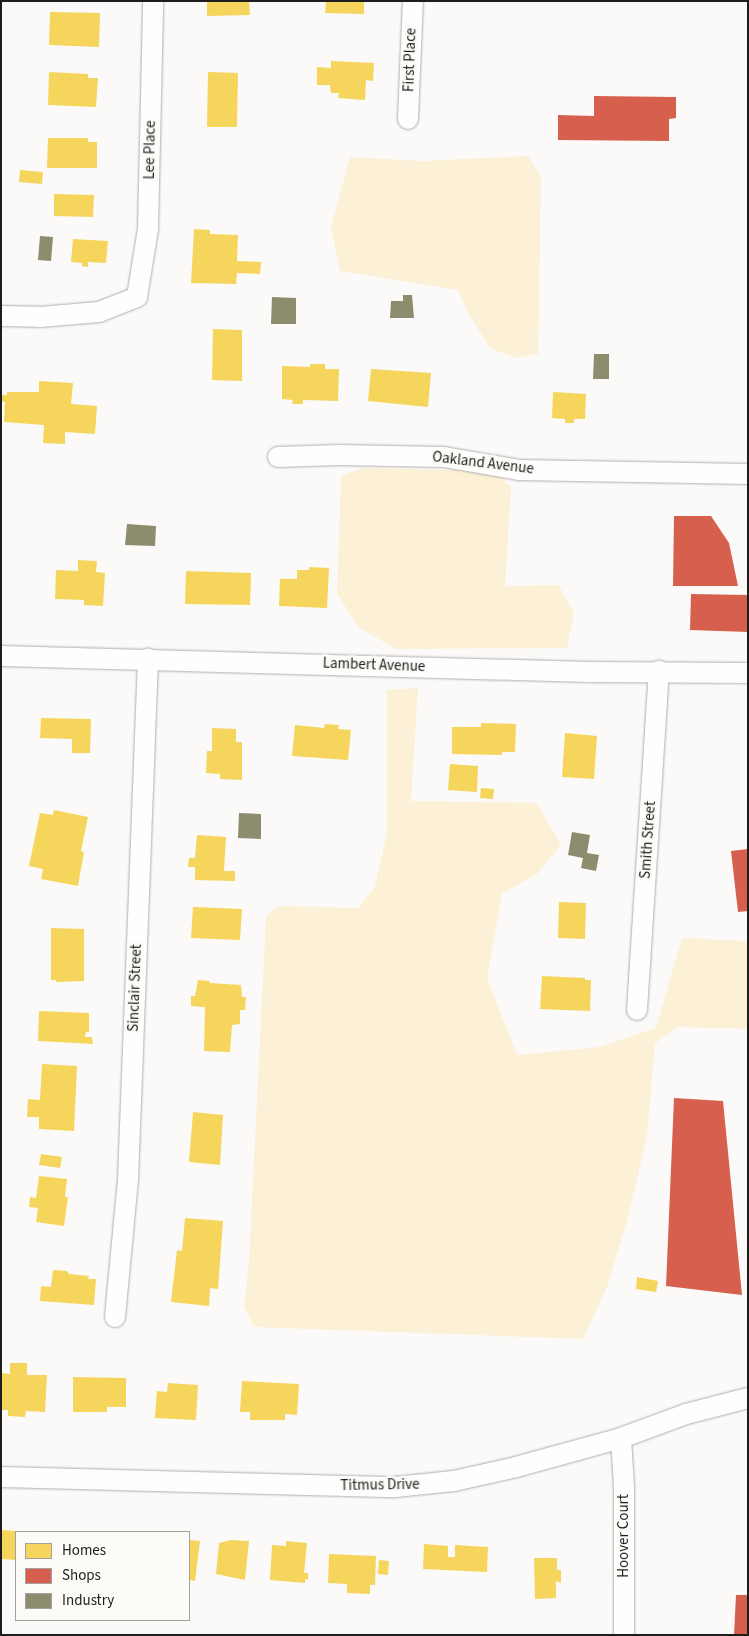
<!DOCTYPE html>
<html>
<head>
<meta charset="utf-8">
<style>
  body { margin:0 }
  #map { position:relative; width:749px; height:1636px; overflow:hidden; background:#fbfaf9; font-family:"Source Sans 3",sans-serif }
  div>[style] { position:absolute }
  .green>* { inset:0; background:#fcf0d7 }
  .homes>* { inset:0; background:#f6d55c }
  .shops>* { inset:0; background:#d6604d }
  .industry>* { inset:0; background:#8c8c6e }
  .roads { filter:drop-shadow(0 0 1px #afaead) drop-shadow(0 0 1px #afaead) }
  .street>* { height:20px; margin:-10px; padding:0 10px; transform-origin:10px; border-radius:10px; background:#fefefe }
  span { translate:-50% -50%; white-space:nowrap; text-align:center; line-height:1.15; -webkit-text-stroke:5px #fcfbf8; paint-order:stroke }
  .street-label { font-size:15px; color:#1d1d1c }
  .frame { position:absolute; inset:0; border:2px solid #1d1d1c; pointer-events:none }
  .legend { position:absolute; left:15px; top:1531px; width:175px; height:90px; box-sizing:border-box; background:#fcfbf8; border:1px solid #a3a2a0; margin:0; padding:6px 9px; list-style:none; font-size:15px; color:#1d1d1c }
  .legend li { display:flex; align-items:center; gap:10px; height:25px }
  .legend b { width:25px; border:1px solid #a3a2a0 }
</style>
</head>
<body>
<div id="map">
  <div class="green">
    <i style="clip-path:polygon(528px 156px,541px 177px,538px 354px,516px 358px,490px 348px,468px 313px,458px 290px,340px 271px,331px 227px,350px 157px,422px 161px)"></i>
    <i style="clip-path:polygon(363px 468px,495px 471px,511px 487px,505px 586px,558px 585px,574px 612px,567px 648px,396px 649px,358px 627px,337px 593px,341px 476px)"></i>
    <i style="clip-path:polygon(418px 688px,411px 801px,537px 803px,561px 845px,537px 874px,502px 894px,487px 978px,517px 1055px,599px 1047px,656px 1028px,682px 938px,748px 941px,748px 1029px,678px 1027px,655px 1043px,647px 1136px,628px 1218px,607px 1287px,583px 1339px,254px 1327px,244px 1307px,249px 1263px,266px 916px,278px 906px,358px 908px,375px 887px,387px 832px,387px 690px)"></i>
  </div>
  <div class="homes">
    <i style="clip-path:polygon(207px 1px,249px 1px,250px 15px,207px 16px)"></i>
    <i style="clip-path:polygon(326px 1px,364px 1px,364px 14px,325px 13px)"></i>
    <i style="clip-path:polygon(50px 12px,100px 13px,99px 47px,49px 45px)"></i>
    <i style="clip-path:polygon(331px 61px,374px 63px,373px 81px,366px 80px,365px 100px,338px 98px,339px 93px,331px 93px,330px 85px,317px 85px,317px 67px,331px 68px)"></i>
    <i style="clip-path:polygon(49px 72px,88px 74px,88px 78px,98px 78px,96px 107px,48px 105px)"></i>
    <i style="clip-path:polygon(208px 72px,238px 73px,237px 127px,207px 127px)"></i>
    <i style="clip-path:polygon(48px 138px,88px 138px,88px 142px,97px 142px,97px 168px,47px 168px)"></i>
    <i style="clip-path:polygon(20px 170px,43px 172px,42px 184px,19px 182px)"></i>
    <i style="clip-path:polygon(54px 194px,94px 195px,93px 217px,54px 216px)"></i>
    <i style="clip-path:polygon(194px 229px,210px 230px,210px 234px,238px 235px,237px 261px,261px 262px,260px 274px,237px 273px,236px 284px,191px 283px)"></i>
    <i style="clip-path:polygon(73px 239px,108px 241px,106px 263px,88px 262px,88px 267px,82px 266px,82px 263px,71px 262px)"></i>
    <i style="clip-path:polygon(213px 329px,242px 330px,242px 381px,212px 380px)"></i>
    <i style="clip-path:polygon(310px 364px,325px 364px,325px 369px,339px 369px,338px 401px,303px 400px,303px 404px,292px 404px,293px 400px,282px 399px,282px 366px,310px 367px)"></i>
    <i style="clip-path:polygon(371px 369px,431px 373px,428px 407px,368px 401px)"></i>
    <i style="clip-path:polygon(39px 381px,73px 383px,71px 404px,97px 406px,95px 434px,65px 432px,65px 444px,43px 443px,44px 425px,4px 422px,5px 402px,1px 401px,1px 395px,7px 395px,7px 392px,39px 392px)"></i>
    <i style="clip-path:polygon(553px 392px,586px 394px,585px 419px,574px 419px,574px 423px,565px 423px,565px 419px,552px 418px)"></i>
    <i style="clip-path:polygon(78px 560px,97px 561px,96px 572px,105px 573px,103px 606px,84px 605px,84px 600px,55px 599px,56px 570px,78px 571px)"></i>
    <i style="clip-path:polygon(309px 567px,329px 568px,327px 608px,279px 606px,280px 579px,297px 579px,297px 570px,309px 570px)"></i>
    <i style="clip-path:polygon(186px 571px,251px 573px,250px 605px,185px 604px)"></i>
    <i style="clip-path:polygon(41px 718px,91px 719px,90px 753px,72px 753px,72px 739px,40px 738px)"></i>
    <i style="clip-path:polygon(481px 723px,516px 724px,515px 752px,502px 752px,502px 755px,452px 754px,452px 727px,481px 727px)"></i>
    <i style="clip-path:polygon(325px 724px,339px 725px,338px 729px,351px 730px,348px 760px,292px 756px,295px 725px,324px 728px)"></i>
    <i style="clip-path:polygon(212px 728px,236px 729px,236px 742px,242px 742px,242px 780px,220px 779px,220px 774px,206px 773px,207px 751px,212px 751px)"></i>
    <i style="clip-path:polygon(565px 733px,597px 736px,594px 779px,562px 777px)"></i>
    <i style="clip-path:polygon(450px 764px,478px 766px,477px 792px,448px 790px)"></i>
    <i style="clip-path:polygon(481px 788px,494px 789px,493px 799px,480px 798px)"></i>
    <i style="clip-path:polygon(54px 810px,88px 817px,81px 851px,84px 852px,78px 886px,41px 879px,43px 869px,29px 866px,40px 813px,53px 815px)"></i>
    <i style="clip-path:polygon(197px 835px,226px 837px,224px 871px,235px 871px,235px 881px,195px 880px,195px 867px,188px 867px,189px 858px,195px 858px)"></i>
    <i style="clip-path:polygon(559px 902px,586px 903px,585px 939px,558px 938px)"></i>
    <i style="clip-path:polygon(193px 907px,242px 909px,240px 940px,191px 938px)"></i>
    <i style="clip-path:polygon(51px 928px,84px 929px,84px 981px,56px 982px,56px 980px,51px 980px)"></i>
    <i style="clip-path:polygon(542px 976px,585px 978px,585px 980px,591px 980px,590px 1011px,540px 1009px)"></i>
    <i style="clip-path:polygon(198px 980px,209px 981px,210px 983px,241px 985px,242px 997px,246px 997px,245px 1010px,240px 1010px,240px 1024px,232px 1025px,230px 1052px,204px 1051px,205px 1007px,191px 1006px,191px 996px,195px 996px)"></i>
    <i style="clip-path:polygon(39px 1011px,89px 1013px,89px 1032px,86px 1032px,85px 1037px,92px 1037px,93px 1044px,38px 1041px)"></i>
    <i style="clip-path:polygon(42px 1064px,77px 1066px,74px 1131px,39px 1129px,39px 1117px,27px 1117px,28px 1099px,40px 1100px)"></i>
    <i style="clip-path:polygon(193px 1112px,223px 1115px,220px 1165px,189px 1162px)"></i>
    <i style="clip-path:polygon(41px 1154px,62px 1157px,60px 1168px,39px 1165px)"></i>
    <i style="clip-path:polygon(39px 1176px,67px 1179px,65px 1197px,68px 1197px,64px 1226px,36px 1222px,38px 1208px,29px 1207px,30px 1197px,36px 1198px)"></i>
    <i style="clip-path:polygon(185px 1218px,223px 1221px,218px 1289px,210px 1288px,209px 1306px,171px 1302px,177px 1250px,182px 1251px)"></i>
    <i style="clip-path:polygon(53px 1270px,67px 1271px,69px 1274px,89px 1276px,88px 1279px,96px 1279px,94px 1305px,40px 1301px,41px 1286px,51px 1287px)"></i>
    <i style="clip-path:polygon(637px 1277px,658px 1281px,656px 1292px,636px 1289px)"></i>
    <i style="clip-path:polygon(10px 1363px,27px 1363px,27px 1375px,47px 1375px,45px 1412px,26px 1411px,25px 1417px,8px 1416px,8px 1410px,1px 1410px,1px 1373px,10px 1374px)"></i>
    <i style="clip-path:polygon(73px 1377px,126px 1378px,126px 1407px,107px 1407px,107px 1412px,73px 1412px)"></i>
    <i style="clip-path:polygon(242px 1381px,299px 1384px,297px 1415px,285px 1414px,285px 1420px,250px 1420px,250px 1412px,240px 1412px)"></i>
    <i style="clip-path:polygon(168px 1383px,198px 1385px,196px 1420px,155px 1418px,157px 1391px,167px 1392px)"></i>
    <i style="clip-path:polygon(1px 1530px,16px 1531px,16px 1560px,1px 1559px)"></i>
    <i style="clip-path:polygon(189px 1540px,200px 1541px,195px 1581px,189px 1580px)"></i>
    <i style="clip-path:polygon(231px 1540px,249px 1541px,245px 1580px,216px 1574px,219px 1543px)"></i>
    <i style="clip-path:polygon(286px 1541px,307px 1543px,304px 1573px,308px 1573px,308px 1580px,305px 1579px,305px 1583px,270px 1580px,272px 1545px,286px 1546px)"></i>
    <i style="clip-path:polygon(424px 1544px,448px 1546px,448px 1557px,455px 1557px,455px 1545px,488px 1547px,487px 1572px,423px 1569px)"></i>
    <i style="clip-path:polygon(329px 1554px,376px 1556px,375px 1585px,370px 1585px,370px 1594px,347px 1593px,347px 1584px,328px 1583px)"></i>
    <i style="clip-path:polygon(534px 1558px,557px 1558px,557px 1570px,561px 1570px,561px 1583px,556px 1581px,556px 1598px,535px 1599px)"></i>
    <i style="clip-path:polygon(379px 1560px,389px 1561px,388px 1575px,378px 1574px)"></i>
  </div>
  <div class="shops">
    <i style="clip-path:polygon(594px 96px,676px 97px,676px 118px,669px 119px,669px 141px,558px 140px,558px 115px,594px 116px)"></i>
    <i style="clip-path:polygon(674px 516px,711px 516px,729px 543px,738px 586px,673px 586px)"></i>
    <i style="clip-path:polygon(691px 594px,748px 595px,748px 632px,690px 630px)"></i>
    <i style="clip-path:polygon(748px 849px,748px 911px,738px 912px,731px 851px)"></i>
    <i style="clip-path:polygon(674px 1098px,723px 1101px,742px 1295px,666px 1286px)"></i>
    <i style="clip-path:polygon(736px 1595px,748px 1595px,748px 1635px,734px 1635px)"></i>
  </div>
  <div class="industry">
    <i style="clip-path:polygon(40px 236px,53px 237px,51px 261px,38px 260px)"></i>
    <i style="clip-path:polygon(403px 295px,412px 295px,414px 318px,390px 318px,391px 301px,403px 301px)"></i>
    <i style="clip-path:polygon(272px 297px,296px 298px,296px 324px,271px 324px)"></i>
    <i style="clip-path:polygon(594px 354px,609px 354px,609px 379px,593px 379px)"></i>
    <i style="clip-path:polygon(127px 524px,156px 526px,155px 546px,125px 545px)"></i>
    <i style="clip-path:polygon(239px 813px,261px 814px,261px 839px,238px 838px)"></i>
    <i style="clip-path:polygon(572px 832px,590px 835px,587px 853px,599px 855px,596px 871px,581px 868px,583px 858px,568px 855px)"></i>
  </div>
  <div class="roads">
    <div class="street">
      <i style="left:408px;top:119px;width:118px;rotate:-87.6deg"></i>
      <i style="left:1px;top:316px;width:39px;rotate:1deg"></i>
      <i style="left:40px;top:317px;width:59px;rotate:-4.8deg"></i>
      <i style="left:99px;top:312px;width:41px;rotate:-21.5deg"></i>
      <i style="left:137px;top:297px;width:69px;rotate:-80.8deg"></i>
      <i style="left:148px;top:229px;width:228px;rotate:-88.7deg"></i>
      <i style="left:278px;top:457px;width:61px;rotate:-1.9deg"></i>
      <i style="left:339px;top:455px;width:105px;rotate:1.1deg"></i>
      <i style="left:444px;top:457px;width:76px;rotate:9.8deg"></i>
      <i style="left:519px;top:470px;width:229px;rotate:1deg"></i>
      <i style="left:1px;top:656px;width:588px;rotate:1.56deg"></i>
      <i style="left:589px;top:672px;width:159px;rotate:0.4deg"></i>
      <i style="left:637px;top:1010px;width:340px;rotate:-86.3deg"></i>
      <i style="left:115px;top:1317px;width:139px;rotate:-84.6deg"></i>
      <i style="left:128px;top:1179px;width:521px;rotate:-87.8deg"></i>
      <i style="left:621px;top:1438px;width:49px;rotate:86.5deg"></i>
      <i style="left:624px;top:1487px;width:148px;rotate:90deg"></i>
      <i style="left:1px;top:1477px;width:394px;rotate:1.5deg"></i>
      <i style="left:395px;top:1487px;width:59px;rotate:-5.8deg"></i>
      <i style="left:454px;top:1481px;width:64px;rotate:-12.7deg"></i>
      <i style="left:516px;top:1467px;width:109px;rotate:-15.4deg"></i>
      <i style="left:621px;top:1438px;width:69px;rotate:-20.3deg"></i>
      <i style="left:686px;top:1414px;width:64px;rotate:-14.5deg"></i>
    </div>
  </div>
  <div class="street-label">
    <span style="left:410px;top:60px;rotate:-88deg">First Place</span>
    <span style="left:150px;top:150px;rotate:-89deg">Lee Place</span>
    <span style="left:483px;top:463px;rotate:7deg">Oakland Avenue</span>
    <span style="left:374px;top:665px;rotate:2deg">Lambert Avenue</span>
    <span style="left:648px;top:840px;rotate:-86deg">Smith Street</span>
    <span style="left:135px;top:988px;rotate:-88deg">Sinclair Street</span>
    <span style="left:380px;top:1485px;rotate:-1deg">Titmus Drive</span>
    <span style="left:624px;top:1536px;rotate:-90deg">Hoover Court</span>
  </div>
  <div class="frame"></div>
  <ul class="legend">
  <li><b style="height:14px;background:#f6d55c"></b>Homes</li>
  <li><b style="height:14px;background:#d6604d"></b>Shops</li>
  <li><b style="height:14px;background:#8c8c6e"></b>Industry</li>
  </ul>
</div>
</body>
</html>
